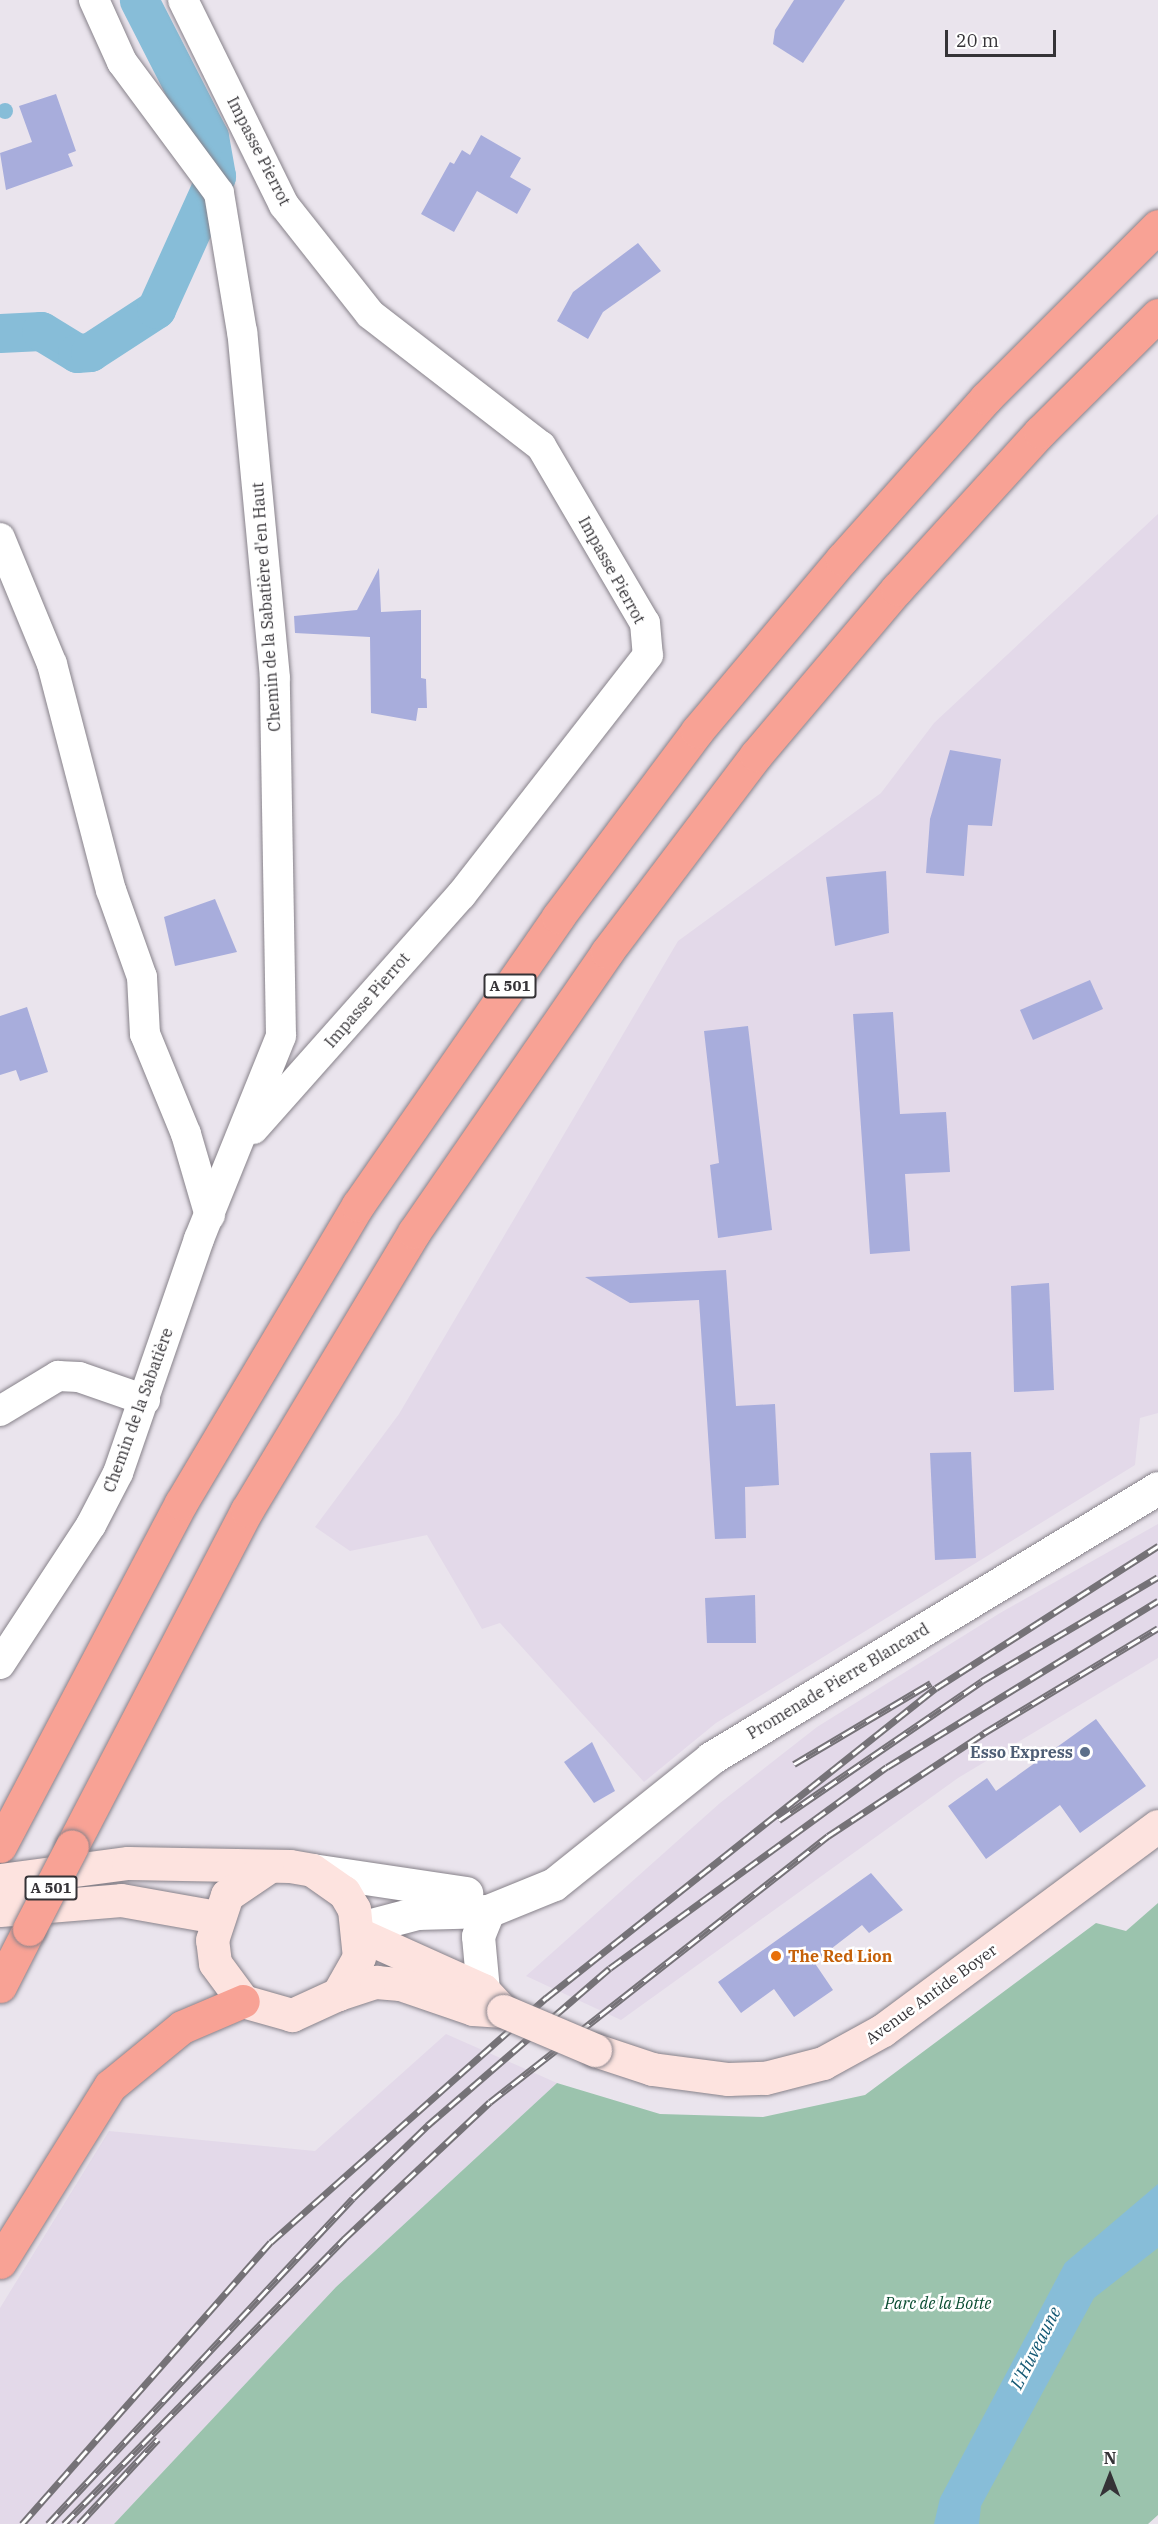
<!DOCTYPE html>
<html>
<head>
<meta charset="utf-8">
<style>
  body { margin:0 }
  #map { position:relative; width:1158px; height:2524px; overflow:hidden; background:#eae4ed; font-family:"IBM Plex Serif",serif }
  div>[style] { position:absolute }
  .built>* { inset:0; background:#e3d9e9 }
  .green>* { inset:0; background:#9bc3ad }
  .water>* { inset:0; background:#87bdd8 }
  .round { border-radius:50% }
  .canal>* { height:39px; margin:-19.5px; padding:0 19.5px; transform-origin:19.5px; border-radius:19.5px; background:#87bdd8 }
  .building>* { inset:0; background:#a8addc }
  .roads { filter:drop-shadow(0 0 2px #87828a) drop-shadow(0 0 2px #87828a) }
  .minor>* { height:30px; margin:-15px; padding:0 15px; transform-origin:15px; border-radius:15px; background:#fff }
  .tertiary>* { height:33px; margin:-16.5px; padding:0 16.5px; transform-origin:16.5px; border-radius:16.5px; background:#fff }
  .secondary>* { height:33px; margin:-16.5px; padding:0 16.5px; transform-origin:16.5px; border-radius:16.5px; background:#fde3df }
  .motorway>* { height:33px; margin:-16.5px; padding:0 16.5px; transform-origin:16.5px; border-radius:16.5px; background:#f8a295 }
  .rail>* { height:7px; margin-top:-3.5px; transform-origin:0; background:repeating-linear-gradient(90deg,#fff 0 14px,#757277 0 28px); box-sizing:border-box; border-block:2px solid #757277 }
  .bridges { filter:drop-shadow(0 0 2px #87828a) drop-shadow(0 0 2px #87828a) }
  .secondary-bridge>* { height:33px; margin:-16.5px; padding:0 16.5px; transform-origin:16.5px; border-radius:16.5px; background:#fde3df }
  .motorway-bridge>* { height:33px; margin:-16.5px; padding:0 16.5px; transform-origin:16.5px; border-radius:16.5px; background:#f8a295 }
  .dots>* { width:16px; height:16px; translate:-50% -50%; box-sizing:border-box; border:3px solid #fff; border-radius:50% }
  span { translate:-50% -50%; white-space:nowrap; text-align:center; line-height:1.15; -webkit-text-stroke:5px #fff; paint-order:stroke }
  .shield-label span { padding:2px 4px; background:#fff; border:2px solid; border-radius:4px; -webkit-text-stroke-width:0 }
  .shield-label { font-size:15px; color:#353337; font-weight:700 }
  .street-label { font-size:16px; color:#353337 }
  .service-label { font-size:16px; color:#4e5e75; font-weight:700 }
  .right { translate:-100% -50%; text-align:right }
  .food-label { font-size:16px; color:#c56008; font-weight:700 }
  .left { translate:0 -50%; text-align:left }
  .park-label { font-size:16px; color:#084b30; font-style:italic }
  .water-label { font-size:18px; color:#145974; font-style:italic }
  .north { position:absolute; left:1080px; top:2446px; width:60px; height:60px; -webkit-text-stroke:4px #fff; paint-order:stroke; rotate:0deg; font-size:16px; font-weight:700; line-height:24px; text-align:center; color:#353337 }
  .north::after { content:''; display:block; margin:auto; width:21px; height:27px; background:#353337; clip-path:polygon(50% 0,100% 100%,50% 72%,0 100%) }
  .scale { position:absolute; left:945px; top:30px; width:111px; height:27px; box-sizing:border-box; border:3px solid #353337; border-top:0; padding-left:8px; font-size:18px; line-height:21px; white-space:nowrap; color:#353337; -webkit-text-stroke:4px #fff; paint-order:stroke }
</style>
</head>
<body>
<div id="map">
  <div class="built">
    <i style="clip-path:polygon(1158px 514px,1158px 1413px,1140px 1418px,1135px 1465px,716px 1723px,644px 1782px,500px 1623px,482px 1629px,427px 1535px,350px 1551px,315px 1527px,399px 1414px,678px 941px,881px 793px,934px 723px)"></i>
    <i style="clip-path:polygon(1158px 1524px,1158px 1658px,958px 1778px,621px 2020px,526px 1976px,720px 1803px,817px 1727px,1000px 1613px)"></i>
    <i style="clip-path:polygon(446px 2034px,557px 2083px,336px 2287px,114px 2524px,0 2524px,0 2308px,109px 2131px,315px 2151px)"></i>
  </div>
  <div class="green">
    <i style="clip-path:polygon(1158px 1903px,1158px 2515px,1148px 2524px,114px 2524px,336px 2287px,557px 2083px,660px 2114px,763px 2117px,865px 2095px,1096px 1923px,1126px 1931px)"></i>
  </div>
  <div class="water">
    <i class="round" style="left:-3px;top:103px;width:16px;height:16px"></i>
    <i style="clip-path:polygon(1158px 2184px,1158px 2248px,1094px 2298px,981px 2506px,979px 2524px,934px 2524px,940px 2498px,1065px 2263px)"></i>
  </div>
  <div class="canal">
    <i style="left:0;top:333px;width:41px;rotate:-2.8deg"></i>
    <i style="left:41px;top:331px;width:42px;rotate:31.4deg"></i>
    <i style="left:77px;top:353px;width:13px;rotate:-4deg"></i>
    <i style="left:90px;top:352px;width:79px;rotate:-33.1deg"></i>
    <i style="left:156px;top:309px;width:146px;rotate:-65.7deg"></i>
    <i style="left:216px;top:176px;width:40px;rotate:-100deg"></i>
    <i style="left:209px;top:137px;width:154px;rotate:-117.1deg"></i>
  </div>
  <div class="building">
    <i style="clip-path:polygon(794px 0,845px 0,803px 63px,773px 44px,775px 30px)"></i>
    <i style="clip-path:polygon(56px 94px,76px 151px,68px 154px,73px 166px,6px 190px,0 153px,32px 142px,19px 106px)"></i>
    <i style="clip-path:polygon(481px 135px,521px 158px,510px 177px,531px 189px,517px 214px,477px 191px,454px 232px,421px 214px,450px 162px,454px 164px,462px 150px,470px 155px)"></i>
    <i style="clip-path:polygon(638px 243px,661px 271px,603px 312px,588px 339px,557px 321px,573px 292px)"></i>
    <i style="clip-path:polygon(379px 568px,381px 612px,421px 610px,421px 678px,426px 679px,427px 708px,418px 708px,416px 721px,371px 713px,370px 637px,295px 633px,294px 616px,357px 610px)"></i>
    <i style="clip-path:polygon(950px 750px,1001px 759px,992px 826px,968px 825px,964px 876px,926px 873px,930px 819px)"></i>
    <i style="clip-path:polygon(886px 871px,889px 933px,835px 946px,826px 877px)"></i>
    <i style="clip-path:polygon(215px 899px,237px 952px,175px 966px,164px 917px)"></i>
    <i style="clip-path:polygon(1090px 980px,1103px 1009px,1033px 1040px,1020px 1010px)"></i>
    <i style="clip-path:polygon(27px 1007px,48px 1072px,20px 1081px,16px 1070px,0 1075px,0 1016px)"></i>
    <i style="clip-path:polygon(893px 1012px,900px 1114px,946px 1112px,950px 1172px,905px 1174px,910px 1251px,870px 1254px,853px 1014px)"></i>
    <i style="clip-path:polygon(748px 1026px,772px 1230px,718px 1238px,710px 1165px,719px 1163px,704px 1031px)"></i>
    <i style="clip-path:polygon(726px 1270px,736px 1406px,775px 1404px,779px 1485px,745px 1487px,746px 1538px,715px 1539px,699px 1300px,630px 1303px,585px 1277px)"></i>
    <i style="clip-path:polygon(1049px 1283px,1054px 1390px,1014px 1392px,1011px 1286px)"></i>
    <i style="clip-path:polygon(971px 1452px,976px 1558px,935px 1560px,930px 1453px)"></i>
    <i style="clip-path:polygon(755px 1595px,756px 1643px,707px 1643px,705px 1598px)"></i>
    <i style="clip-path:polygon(1096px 1719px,1146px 1786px,1080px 1833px,1060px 1805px,986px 1859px,948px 1806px,987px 1778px,996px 1791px)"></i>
    <i style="clip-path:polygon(592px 1742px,615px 1791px,594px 1803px,564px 1762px)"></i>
    <i style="clip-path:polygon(871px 1873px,903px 1910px,869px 1933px,862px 1925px,814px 1962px,833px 1990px,794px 2017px,774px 1989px,741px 2013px,718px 1982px)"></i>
  </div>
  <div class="roads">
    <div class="minor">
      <i style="left:183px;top:0;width:229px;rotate:63.8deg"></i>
      <i style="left:284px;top:205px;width:139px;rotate:51.7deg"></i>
      <i style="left:370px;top:314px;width:216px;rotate:37.7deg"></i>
      <i style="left:541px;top:446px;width:205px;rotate:59.6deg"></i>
      <i style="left:645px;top:623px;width:32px;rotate:85deg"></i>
      <i style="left:648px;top:655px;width:304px;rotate:127.9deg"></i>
      <i style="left:461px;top:895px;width:313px;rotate:131.6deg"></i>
      <i style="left:0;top:538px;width:136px;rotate:67.6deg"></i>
      <i style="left:52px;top:664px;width:234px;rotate:75.4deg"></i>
      <i style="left:111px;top:890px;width:92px;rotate:70.4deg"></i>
      <i style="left:142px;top:977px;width:57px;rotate:87deg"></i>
      <i style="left:145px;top:1034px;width:108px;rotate:67.7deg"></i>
      <i style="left:186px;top:1134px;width:85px;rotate:73.7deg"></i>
      <i style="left:0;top:1411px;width:68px;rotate:-31.1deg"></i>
      <i style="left:58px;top:1376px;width:21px;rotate:3deg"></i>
      <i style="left:79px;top:1377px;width:70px;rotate:19.2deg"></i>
      <i style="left:0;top:1664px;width:166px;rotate:-56.8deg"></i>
      <i style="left:91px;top:1525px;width:59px;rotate:-62.6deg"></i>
      <i style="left:118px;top:1473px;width:248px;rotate:-70.9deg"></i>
      <i style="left:199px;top:1239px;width:219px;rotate:-68deg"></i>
      <i style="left:281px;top:1036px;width:358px;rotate:-91deg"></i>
      <i style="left:275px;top:678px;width:348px;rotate:-95.4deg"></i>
      <i style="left:242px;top:332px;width:141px;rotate:-99.4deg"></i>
      <i style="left:219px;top:193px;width:163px;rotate:-126.5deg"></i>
      <i style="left:122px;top:62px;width:68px;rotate:-114.3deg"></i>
    </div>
    <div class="tertiary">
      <i style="left:312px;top:1870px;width:156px;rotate:8.5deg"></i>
      <i style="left:360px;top:1928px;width:59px;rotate:-14.7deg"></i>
      <i style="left:417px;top:1913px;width:71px;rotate:-1.6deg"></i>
      <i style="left:488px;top:1911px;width:71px;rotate:-22.2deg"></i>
      <i style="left:554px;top:1884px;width:201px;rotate:-38.7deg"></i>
      <i style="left:711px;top:1758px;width:522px;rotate:-31.13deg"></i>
      <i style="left:483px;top:1990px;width:54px;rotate:-95.3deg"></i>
      <i style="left:478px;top:1936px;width:27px;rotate:-68deg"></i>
    </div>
    <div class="secondary">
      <i style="left:0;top:1880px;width:129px;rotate:-7.6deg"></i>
      <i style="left:128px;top:1863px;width:162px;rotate:1.1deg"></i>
      <i style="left:290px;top:1866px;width:22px;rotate:10deg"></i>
      <i style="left:312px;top:1870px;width:39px;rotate:35deg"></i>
      <i style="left:344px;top:1892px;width:20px;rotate:60deg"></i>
      <i style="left:354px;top:1909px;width:48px;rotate:84.1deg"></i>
      <i style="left:359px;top:1957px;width:43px;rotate:119.6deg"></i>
      <i style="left:338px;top:1994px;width:51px;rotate:155.5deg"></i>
      <i style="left:292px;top:2015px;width:51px;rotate:-164.1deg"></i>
      <i style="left:243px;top:2001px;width:47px;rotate:-126.4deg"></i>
      <i style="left:215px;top:1963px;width:23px;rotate:-97deg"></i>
      <i style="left:212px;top:1940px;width:47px;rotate:-71.6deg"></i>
      <i style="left:227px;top:1895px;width:48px;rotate:-34deg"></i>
      <i style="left:0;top:1910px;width:121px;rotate:-4.7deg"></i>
      <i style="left:121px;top:1900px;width:97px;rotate:10.1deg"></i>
      <i style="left:361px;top:1935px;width:134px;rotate:24.3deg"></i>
      <i style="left:483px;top:1990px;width:25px;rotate:47deg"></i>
      <i style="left:338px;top:1994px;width:40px;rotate:-18deg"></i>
      <i style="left:376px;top:1982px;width:24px;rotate:5deg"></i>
      <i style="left:400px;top:1984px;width:77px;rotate:18.9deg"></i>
      <i style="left:473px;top:2009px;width:30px;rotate:4deg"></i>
      <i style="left:595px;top:2050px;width:60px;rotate:18.4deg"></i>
      <i style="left:652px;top:2069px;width:77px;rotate:7.5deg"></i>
      <i style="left:728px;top:2079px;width:37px;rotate:-2deg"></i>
      <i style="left:765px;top:2078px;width:60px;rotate:-14.5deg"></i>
      <i style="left:823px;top:2063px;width:68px;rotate:-28.8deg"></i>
      <i style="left:883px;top:2030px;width:342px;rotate:-36.6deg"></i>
    </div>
    <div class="motorway">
      <i style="left:0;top:1846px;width:388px;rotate:-62.2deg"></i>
      <i style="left:181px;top:1503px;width:347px;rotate:-59.3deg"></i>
      <i style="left:358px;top:1205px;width:351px;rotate:-55.2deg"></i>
      <i style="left:558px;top:917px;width:232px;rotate:-53.2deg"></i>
      <i style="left:697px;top:731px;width:225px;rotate:-49.9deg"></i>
      <i style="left:842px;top:559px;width:216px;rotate:-48.2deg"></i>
      <i style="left:986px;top:398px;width:243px;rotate:-45deg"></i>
      <i style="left:72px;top:1846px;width:379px;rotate:-62.5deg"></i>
      <i style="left:247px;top:1510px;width:324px;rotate:-59deg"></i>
      <i style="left:414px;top:1232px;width:340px;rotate:-55.4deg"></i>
      <i style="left:607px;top:952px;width:247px;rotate:-52.9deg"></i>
      <i style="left:756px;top:755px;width:218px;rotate:-49.7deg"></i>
      <i style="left:897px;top:589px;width:212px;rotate:-47.7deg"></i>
      <i style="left:1040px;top:432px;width:166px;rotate:-44.8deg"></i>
      <i style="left:0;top:1986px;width:64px;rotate:-63deg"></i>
      <i style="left:0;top:2262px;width:208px;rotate:-58deg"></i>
      <i style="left:110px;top:2086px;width:93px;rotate:-39.3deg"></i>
      <i style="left:182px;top:2027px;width:66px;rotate:-23.1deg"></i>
    </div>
  </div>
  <div class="rail">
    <i style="left:794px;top:1764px;width:159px;rotate:-30.6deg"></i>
    <i style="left:779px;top:1820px;width:246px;rotate:-34.4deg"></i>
    <i style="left:982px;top:1681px;width:204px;rotate:-30.6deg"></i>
    <i style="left:22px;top:2524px;width:376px;rotate:-48.6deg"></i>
    <i style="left:271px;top:2242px;width:368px;rotate:-41.6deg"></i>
    <i style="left:546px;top:1998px;width:498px;rotate:-38.5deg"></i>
    <i style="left:936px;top:1688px;width:264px;rotate:-32.6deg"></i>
    <i style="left:48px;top:2524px;width:446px;rotate:-46.9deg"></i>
    <i style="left:353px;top:2198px;width:105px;rotate:-44.2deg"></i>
    <i style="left:428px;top:2125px;width:240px;rotate:-40.8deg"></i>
    <i style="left:610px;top:1968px;width:342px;rotate:-36deg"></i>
    <i style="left:887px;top:1767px;width:318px;rotate:-31.5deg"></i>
    <i style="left:64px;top:2524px;width:400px;rotate:-45.5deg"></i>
    <i style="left:344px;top:2239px;width:200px;rotate:-43.2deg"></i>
    <i style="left:490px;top:2102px;width:430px;rotate:-38.2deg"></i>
    <i style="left:828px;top:1836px;width:187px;rotate:-33.4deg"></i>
    <i style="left:984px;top:1733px;width:203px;rotate:-31.1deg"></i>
    <i style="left:79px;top:2524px;width:116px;rotate:-47.1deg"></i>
  </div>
  <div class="bridges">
    <div class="secondary-bridge">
      <i style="left:503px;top:2011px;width:100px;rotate:23deg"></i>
    </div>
    <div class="motorway-bridge">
      <i style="left:29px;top:1929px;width:93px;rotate:-62.6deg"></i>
    </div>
  </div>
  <div class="dots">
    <i style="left:1085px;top:1752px;background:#5c6f8a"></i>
    <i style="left:776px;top:1956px;background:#e8710a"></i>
  </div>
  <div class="shield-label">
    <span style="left:510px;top:986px">A 501</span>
    <span style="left:51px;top:1888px">A 501</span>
  </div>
  <div class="street-label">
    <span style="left:259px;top:151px;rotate:63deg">Impasse Pierrot</span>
    <span style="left:612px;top:570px;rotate:61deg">Impasse Pierrot</span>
    <span style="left:266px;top:607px;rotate:-94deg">Chemin de la Sabatière d'en Haut</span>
    <span style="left:367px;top:1000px;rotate:-49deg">Impasse Pierrot</span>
    <span style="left:138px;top:1410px;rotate:-70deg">Chemin de la Sabatière</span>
    <span style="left:838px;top:1681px;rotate:-31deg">Promenade Pierre Blancard</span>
    <span style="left:931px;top:1994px;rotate:-36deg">Avenue Antide Boyer</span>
  </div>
  <div class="service-label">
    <span class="right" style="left:1073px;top:1752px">Esso Express</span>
  </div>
  <div class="food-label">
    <span class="left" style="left:788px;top:1956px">The Red Lion</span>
  </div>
  <div class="park-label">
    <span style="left:938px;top:2303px">Parc de la Botte</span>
  </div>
  <div class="water-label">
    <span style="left:1036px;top:2348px;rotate:-63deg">L'Huveaune</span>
  </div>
  <div class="north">N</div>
  <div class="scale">20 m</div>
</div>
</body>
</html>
